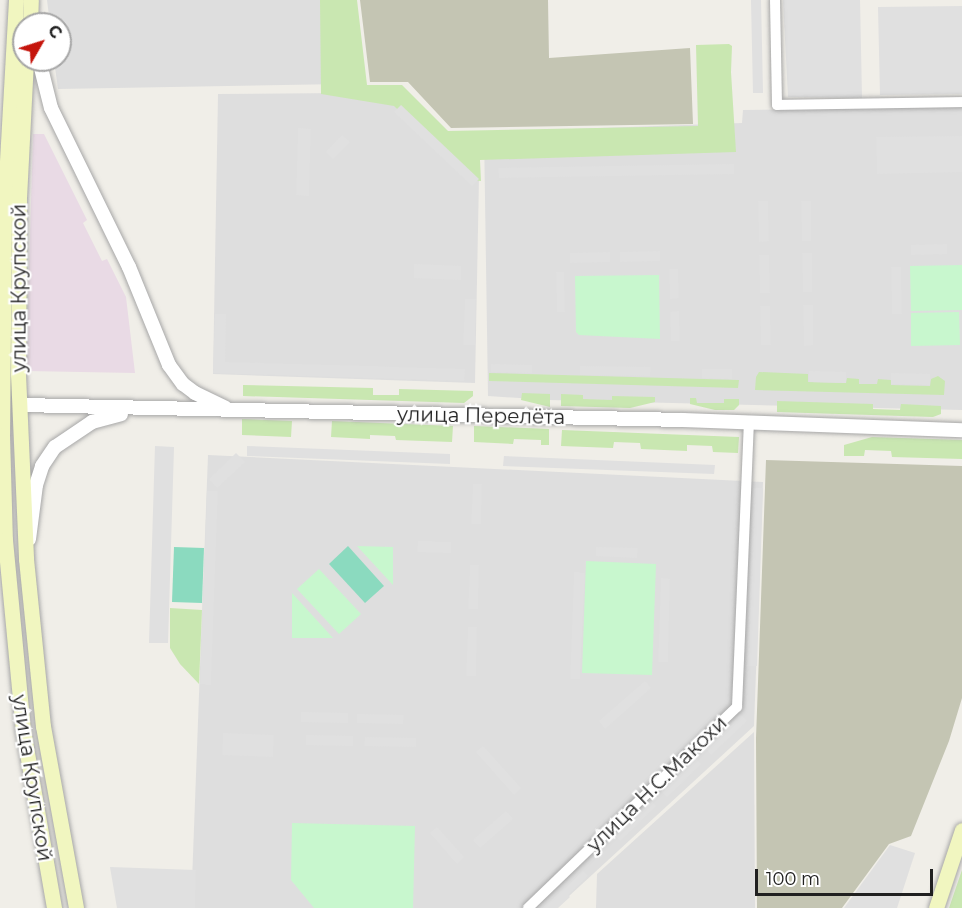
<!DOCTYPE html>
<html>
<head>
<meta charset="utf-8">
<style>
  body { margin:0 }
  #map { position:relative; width:962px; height:908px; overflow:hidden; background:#f0eee8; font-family:Montserrat,sans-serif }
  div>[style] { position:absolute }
  .residential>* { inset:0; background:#dedede }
  .industrial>* { inset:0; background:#e9dae5 }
  .construction>* { inset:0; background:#c4c5b3 }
  .grass>* { inset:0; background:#c9e7b1 }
  .park>* { inset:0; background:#c8f7ce }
  .pitch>* { inset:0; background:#8bdabf }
  .parking>* { inset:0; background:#e0e0e0 }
  .roads { filter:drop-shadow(0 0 2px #a7a7a7) drop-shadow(0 0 2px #a7a7a7) }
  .minor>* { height:10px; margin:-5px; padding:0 5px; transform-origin:5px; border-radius:5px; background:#fff }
  .tertiary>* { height:14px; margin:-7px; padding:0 7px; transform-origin:7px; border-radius:7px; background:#fff }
  .secondary>* { height:15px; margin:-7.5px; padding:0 7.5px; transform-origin:7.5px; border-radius:7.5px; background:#f1f6c0 }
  span { translate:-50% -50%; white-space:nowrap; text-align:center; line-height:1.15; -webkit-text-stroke:4.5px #fff; paint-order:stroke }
  .street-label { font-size:20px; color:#202020 }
  .north { position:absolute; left:12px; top:12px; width:60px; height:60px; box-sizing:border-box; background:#fff; border:2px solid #a6a6a6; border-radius:50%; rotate:51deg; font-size:16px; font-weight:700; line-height:24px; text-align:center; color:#202020 }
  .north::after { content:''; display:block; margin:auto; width:21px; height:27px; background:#c5150c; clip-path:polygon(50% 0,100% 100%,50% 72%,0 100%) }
  .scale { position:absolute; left:755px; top:869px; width:178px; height:27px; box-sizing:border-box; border:3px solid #202020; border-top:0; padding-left:8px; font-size:18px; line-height:21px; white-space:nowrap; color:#202020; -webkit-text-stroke:4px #fff; paint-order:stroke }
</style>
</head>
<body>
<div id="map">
  <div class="residential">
    <i style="clip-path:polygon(47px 0,340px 0,342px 84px,58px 89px,54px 60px,60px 60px,60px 24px,50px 24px)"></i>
    <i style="clip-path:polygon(342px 93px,402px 103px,479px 178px,475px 383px,213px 374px,218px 94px)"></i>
    <i style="clip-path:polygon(962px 107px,962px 410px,550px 400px,488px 396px,484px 132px,742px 123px,743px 110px)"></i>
    <i style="clip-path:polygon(208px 455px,763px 482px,754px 726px,556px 908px,191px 908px)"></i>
    <i style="clip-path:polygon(754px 732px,755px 908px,596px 908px,597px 874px)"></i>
  </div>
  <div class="industrial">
    <i style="clip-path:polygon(33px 134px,44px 134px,87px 220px,83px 223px,102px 261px,107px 259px,126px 297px,135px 373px,26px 371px)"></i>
  </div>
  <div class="construction">
    <i style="clip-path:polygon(360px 0,548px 0,549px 58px,690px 48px,693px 124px,451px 128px,408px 82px,370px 82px)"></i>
    <i style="clip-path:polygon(766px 460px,962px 466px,962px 698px,949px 741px,911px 836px,889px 844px,842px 908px,757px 908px,756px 738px)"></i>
  </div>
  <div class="grass">
    <i style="clip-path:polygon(320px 0,357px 0,367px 85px,402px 85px,448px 131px,698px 126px,696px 45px,729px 44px,732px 46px,731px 72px,736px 152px,480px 160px,481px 181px,471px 180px,394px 106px,321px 94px)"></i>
    <i style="clip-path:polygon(759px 372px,808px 374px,808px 382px,846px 383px,847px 378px,859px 379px,859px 384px,877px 384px,878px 379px,891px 380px,891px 385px,930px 386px,931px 379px,938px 376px,945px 381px,944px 395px,755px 390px,756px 377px)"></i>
    <i style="clip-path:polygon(489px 373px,739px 380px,738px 388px,489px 381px)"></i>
    <i style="clip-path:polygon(243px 385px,373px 388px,373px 395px,399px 395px,399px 389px,473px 391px,473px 396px,464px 403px,243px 396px)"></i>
    <i style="clip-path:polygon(522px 393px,550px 394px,550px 407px,521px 400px)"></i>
    <i style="clip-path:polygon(561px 394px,583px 395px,583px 399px,612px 400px,612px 396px,655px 397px,655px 402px,630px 408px,561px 406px)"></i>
    <i style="clip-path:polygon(690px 398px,696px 398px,697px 403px,724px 403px,724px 399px,739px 399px,739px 405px,734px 410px,715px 410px,690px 404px)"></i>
    <i style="clip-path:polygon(777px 401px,873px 404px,873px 409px,900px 410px,901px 404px,941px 406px,941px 414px,933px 417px,777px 412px)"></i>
    <i style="clip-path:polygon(242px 419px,292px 421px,291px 437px,242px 435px)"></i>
    <i style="clip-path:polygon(332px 421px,453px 426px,452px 442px,396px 440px,395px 436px,370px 435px,370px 439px,331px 437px)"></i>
    <i style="clip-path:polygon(474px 426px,549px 429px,549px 445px,541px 445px,541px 440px,514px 439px,513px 444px,474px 442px)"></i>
    <i style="clip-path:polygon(562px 430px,739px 437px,738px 453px,713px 452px,712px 446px,687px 445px,687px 451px,641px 449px,640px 443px,614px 442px,613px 448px,561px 446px)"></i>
    <i style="clip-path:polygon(872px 437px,962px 440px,962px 459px,892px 457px,891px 451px,865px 450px,864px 456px,844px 456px,844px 445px)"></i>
    <i style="clip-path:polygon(170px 608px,202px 610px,199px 684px,180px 664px,170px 648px)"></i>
    <i style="clip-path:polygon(962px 870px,962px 908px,949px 908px)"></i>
  </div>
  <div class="park">
    <i style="clip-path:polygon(962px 265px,962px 310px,911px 311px,910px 266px)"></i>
    <i style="clip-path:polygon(659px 275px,660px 339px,579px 335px,576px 332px,575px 276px)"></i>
    <i style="clip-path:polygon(959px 312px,960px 345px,911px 346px,911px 313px)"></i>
    <i style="clip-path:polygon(357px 546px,393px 547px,393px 585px)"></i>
    <i style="clip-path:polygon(586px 561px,656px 564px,652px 675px,582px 673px)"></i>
    <i style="clip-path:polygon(319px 569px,361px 614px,339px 634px,297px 589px)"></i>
    <i style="clip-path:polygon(292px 593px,333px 638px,292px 638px)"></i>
    <i style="clip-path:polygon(292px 823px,415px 826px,413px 908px,314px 908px,291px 880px)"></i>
  </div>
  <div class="pitch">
    <i style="clip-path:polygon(348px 546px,384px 586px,365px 603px,329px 564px)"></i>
    <i style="clip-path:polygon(174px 547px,204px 548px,202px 603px,172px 602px)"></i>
  </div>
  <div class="parking">
    <i style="clip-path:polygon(751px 0,761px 0,763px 93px,753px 93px)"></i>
    <i style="clip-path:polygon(783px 0,860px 0,862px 98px,788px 97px)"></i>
    <i style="clip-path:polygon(962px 6px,962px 94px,880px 95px,878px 7px)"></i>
    <i style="clip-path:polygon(401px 105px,479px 179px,472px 186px,394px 112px)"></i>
    <i style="clip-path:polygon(298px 128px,311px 129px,309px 196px,296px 195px)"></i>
    <i style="clip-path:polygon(342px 135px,350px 142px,333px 159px,326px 152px)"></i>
    <i style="clip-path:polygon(962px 136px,962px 172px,877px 174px,876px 137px)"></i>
    <i style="clip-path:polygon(734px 164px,734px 174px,499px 178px,498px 168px)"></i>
    <i style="clip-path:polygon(758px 201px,768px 201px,769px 241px,759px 242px)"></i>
    <i style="clip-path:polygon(801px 201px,811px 201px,811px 241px,802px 241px)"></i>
    <i style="clip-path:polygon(947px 244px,947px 254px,911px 255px,911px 245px)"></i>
    <i style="clip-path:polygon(660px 251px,660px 261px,620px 262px,620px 252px)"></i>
    <i style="clip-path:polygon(610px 252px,610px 262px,570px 263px,570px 253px)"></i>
    <i style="clip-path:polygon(802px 253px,812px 253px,812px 292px,803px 292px)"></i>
    <i style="clip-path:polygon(759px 255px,769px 255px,770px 293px,760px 293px)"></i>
    <i style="clip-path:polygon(414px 264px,461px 266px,461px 280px,414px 278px)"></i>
    <i style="clip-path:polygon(891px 267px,901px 267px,902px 314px,892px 314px)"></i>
    <i style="clip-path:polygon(669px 269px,678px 269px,679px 298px,670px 299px)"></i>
    <i style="clip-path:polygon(556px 272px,564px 272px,565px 312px,557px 312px)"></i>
    <i style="clip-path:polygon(465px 299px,476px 299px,475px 345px,463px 345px)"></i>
    <i style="clip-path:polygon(803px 305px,813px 305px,813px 345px,804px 346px)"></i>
    <i style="clip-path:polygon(760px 306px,770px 306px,771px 345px,761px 345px)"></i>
    <i style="clip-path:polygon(679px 311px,680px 341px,671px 341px,670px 312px)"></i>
    <i style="clip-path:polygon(215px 314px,226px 314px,225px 362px,465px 369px,464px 381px,213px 373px)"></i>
    <i style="clip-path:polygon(491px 364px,532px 365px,532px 373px,491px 372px)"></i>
    <i style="clip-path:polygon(580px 366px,651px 367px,650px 376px,580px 375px)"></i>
    <i style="clip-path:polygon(702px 369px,732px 369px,732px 379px,702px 378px)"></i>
    <i style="clip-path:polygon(809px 371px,846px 372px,846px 383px,809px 382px)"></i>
    <i style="clip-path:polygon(891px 373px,930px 374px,930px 385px,891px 384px)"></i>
    <i style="clip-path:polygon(155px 446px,174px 447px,168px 643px,149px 643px)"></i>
    <i style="clip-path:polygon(247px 446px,450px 454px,450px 464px,247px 456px)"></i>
    <i style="clip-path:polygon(236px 453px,245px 462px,217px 488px,209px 479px)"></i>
    <i style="clip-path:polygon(504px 456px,715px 465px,714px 474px,503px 466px)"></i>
    <i style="clip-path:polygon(473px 484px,482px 484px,481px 524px,471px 524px)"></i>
    <i style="clip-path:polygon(753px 488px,763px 488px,757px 666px,747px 666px)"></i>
    <i style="clip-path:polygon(207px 491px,218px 491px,211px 685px,200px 684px)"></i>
    <i style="clip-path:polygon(418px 541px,451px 542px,451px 553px,417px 552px)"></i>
    <i style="clip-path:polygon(596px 547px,638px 548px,637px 558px,596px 556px)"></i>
    <i style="clip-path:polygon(470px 565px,479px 565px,478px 609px,468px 609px)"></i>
    <i style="clip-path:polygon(574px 572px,585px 573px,580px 679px,570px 679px)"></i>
    <i style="clip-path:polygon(661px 578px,670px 579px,668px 662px,658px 662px)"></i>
    <i style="clip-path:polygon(468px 627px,477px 627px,476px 676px,466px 676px)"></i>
    <i style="clip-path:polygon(645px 681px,651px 688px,605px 729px,599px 721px)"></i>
    <i style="clip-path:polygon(301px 712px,348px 713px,348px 723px,301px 722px)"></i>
    <i style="clip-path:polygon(357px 714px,404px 715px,403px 724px,357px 723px)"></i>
    <i style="clip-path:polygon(740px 714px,747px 721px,711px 755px,705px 747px)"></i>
    <i style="clip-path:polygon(223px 733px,274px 735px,273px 757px,222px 755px)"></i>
    <i style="clip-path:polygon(306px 735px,353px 736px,353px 746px,306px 745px)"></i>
    <i style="clip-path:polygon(365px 737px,416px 738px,416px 747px,364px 746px)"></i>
    <i style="clip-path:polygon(483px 746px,521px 788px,514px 795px,476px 752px)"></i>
    <i style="clip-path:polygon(694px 757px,701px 764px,667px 797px,660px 790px)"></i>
    <i style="clip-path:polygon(650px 799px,656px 806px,620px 841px,613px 833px)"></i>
    <i style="clip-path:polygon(506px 811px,513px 819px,480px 848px,473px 840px)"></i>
    <i style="clip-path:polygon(437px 827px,464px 857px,457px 864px,430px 833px)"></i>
    <i style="clip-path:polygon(890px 845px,915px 853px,897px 908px,844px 908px)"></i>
    <i style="clip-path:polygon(110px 867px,196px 870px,195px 908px,117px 908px)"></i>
    <i style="clip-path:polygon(583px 871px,588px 876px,568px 895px,570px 897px,558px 908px,543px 908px)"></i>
  </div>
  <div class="roads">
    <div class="minor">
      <i style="left:775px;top:0;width:105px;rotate:88.9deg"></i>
      <i style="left:777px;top:105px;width:185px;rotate:-0.9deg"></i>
      <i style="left:528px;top:908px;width:290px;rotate:-43.9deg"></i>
      <i style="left:737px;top:707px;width:283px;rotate:-87.6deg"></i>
    </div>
    <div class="tertiary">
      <i style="left:39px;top:60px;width:49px;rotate:76deg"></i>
      <i style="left:51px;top:108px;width:177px;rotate:63.9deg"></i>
      <i style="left:129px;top:267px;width:106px;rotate:67.8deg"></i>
      <i style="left:169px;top:365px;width:24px;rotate:54deg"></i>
      <i style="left:183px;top:384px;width:15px;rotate:37deg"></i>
      <i style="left:195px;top:393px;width:34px;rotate:26deg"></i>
      <i style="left:22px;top:405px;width:661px;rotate:1.3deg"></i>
      <i style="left:683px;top:420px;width:279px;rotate:2.1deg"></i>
      <i style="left:29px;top:539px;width:54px;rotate:-82.6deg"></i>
      <i style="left:36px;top:485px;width:20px;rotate:-72deg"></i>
      <i style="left:42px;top:466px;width:23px;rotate:-56deg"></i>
      <i style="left:55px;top:447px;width:45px;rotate:-34deg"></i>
      <i style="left:92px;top:422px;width:30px;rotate:-15deg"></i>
    </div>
    <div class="secondary">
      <i style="left:16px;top:0;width:212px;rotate:93.2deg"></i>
      <i style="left:4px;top:212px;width:223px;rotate:90.5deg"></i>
      <i style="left:2px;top:435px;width:105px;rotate:88.4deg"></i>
      <i style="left:5px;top:540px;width:191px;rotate:84.6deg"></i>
      <i style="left:23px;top:730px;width:181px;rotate:80.1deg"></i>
      <i style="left:30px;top:24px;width:24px;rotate:-88deg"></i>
      <i style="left:26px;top:60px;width:136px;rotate:92.9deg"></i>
      <i style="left:19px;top:196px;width:178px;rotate:90.3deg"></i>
      <i style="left:18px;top:374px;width:185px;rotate:87.5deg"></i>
      <i style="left:26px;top:559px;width:168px;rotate:84.2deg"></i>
      <i style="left:43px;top:726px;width:185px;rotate:79.7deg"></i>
      <i style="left:936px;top:908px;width:82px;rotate:-71.6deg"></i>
    </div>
  </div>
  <div class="street-label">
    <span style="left:19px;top:288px;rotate:-90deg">улица Крупской</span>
    <span style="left:481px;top:416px;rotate:1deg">улица Перелёта</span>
    <span style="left:32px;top:778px;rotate:81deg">улица Крупской</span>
    <span style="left:657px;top:784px;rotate:-44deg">улица Н.С.Макохи</span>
  </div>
  <div class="north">С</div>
  <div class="scale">100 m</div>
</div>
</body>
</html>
